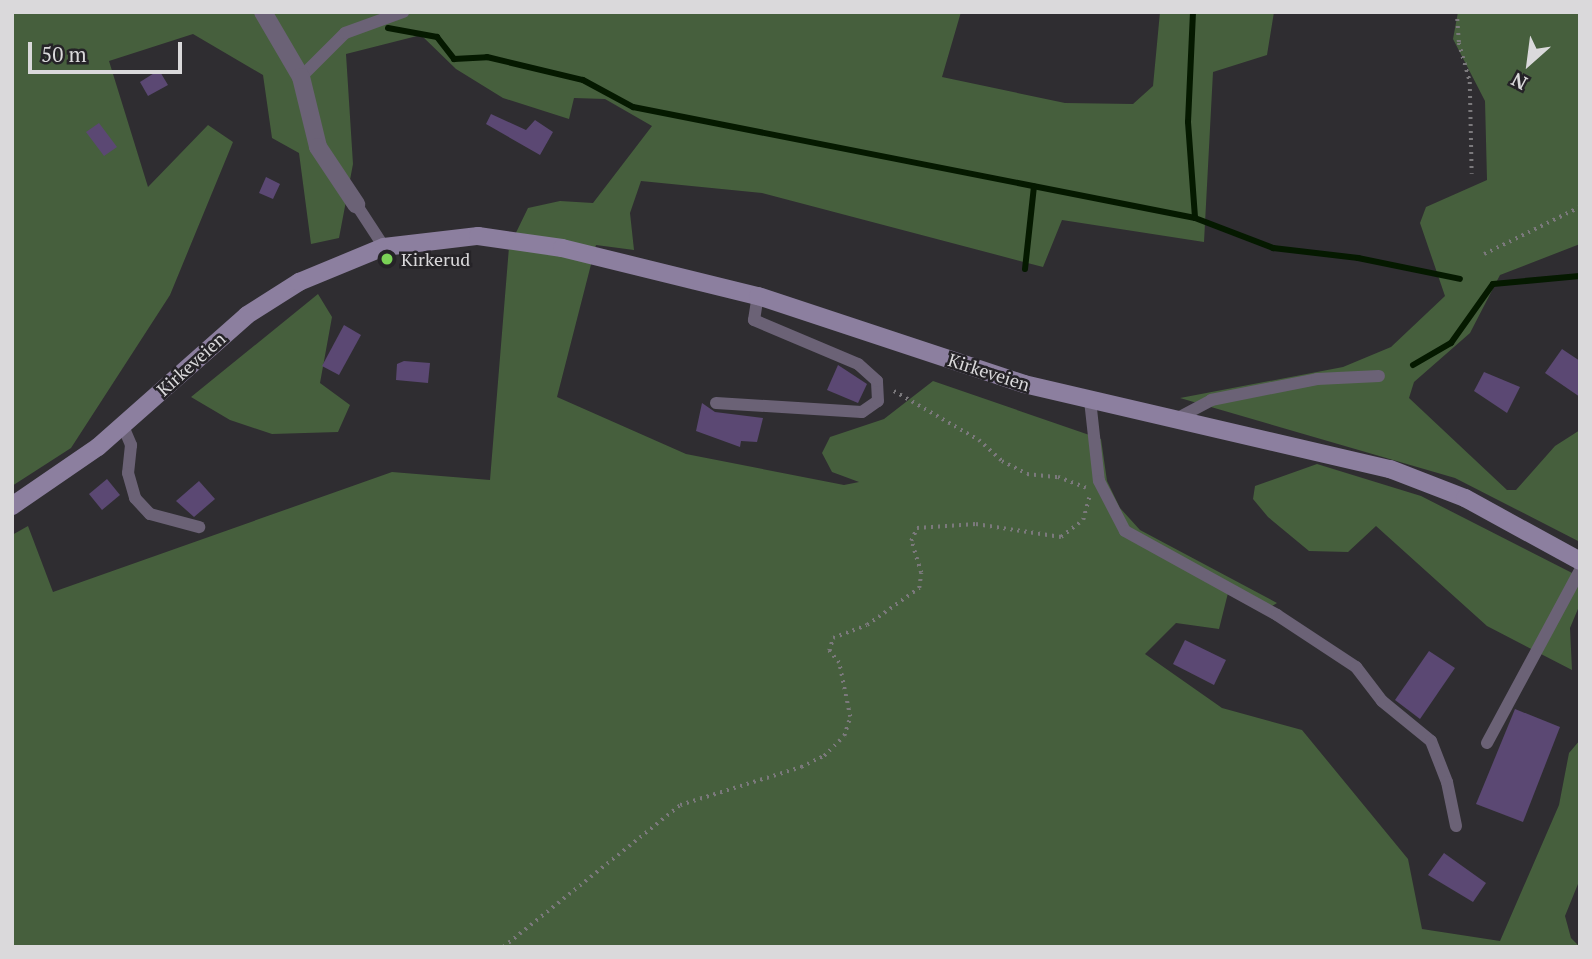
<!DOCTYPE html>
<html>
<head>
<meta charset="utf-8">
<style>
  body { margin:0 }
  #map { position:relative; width:1592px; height:959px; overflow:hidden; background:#2f2d31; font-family:"PT Serif",serif }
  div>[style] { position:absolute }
  .green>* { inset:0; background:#465f3d }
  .stream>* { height:6px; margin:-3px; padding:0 3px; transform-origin:3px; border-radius:3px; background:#051900 }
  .building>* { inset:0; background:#5b4873 }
  .path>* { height:3.5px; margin-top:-1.75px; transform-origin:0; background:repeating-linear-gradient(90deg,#7b797c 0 2px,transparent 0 7px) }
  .lane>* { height:12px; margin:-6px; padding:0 6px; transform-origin:6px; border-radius:6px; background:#6b6276 }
  .street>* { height:18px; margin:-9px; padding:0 9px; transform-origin:9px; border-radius:9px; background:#6b6276 }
  .secondary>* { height:18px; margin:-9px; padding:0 9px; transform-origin:9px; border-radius:9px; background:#8c7f9f }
  .dots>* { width:19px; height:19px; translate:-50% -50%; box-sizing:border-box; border:4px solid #252327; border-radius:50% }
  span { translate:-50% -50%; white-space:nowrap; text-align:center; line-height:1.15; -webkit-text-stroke:5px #252327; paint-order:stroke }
  .poi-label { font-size:18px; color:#dad9db }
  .left { translate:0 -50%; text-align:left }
  .street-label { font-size:18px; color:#dad9db }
  .frame { position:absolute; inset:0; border:14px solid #dad9db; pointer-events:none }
  .north { position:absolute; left:1494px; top:28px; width:70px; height:70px; -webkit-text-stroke:5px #252327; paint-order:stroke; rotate:208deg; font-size:19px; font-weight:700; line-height:28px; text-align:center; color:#dad9db }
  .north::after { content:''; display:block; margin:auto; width:24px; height:32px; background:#dad9db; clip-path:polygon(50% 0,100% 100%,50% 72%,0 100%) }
  .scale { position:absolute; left:28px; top:42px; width:154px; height:32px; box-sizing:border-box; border:4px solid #dad9db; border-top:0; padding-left:9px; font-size:21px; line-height:24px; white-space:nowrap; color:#dad9db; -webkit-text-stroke:5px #252327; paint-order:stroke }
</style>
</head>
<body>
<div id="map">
  <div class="green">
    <i style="clip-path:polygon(12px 12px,961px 12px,942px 77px,1065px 103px,1133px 104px,1153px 86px,1160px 12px,1274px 12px,1267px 55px,1213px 72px,1204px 242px,1062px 220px,1043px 267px,762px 193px,641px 181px,630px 213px,634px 250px,596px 245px,557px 397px,686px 454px,844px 485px,859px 482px,832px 472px,822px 453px,830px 437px,884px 419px,933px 381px,1101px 439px,1107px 481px,1120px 508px,1140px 530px,1277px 603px,1264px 611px,1228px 593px,1219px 629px,1176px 623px,1145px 654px,1222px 708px,1302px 730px,1408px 859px,1422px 929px,1500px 941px,1559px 805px,1569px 753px,1580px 740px,1580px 879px,1565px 916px,1571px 938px,1580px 947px,12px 947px,12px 535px,28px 526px,53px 592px,392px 472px,490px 480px,509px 247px,528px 208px,560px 201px,593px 203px,652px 126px,605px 99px,574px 98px,569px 119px,503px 98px,456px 69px,421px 35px,346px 54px,353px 164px,339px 238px,311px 244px,299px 153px,272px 138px,263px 75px,193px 34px,109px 61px,148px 187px,208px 125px,233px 142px,170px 295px,71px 448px,12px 486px)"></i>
    <i style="clip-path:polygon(1458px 12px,1580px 12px,1580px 244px,1500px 275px,1470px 333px,1414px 382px,1409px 398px,1507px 490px,1516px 490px,1555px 446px,1580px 430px,1580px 542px,1455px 478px,1180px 398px,1343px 367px,1391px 347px,1445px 296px,1420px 223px,1426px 207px,1487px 180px,1485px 101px,1453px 39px)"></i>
    <i style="clip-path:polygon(318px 294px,332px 317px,320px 383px,350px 405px,338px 432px,272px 434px,230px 420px,191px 397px)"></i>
    <i style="clip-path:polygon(1317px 464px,1421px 496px,1580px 577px,1580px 604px,1570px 628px,1572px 670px,1487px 626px,1376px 526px,1348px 552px,1309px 551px,1268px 517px,1253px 499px,1255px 486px)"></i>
  </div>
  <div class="stream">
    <i style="left:1193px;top:12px;width:110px;rotate:92.6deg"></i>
    <i style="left:1188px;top:122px;width:96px;rotate:85.8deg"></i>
    <i style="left:388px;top:28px;width:50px;rotate:10.4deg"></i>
    <i style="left:437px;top:37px;width:28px;rotate:52deg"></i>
    <i style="left:454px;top:59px;width:33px;rotate:-3deg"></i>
    <i style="left:487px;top:57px;width:99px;rotate:13.5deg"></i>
    <i style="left:583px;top:80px;width:57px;rotate:28.4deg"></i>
    <i style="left:633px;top:107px;width:573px;rotate:11.17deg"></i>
    <i style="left:1195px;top:218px;width:84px;rotate:21deg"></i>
    <i style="left:1273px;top:248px;width:86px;rotate:6.7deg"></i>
    <i style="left:1358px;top:258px;width:104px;rotate:11.6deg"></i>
    <i style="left:1025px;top:269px;width:83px;rotate:-83.8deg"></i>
    <i style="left:1413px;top:365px;width:44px;rotate:-30.1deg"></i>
    <i style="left:1451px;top:343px;width:72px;rotate:-54.6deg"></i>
    <i style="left:1493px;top:284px;width:87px;rotate:-5.3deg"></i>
  </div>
  <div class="building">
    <i style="clip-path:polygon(159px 70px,168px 85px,148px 96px,140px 82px)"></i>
    <i style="clip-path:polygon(491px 114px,526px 130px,535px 120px,553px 132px,540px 155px,486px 124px)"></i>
    <i style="clip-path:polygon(99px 123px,117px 147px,104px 156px,86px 132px)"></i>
    <i style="clip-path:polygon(266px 177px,280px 184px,273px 199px,259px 193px)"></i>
    <i style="clip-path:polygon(344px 325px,361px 335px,339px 375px,322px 366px)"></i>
    <i style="clip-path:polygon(1562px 349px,1580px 361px,1580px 397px,1545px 373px)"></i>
    <i style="clip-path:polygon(404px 361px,430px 363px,428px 383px,396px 380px,397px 364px)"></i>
    <i style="clip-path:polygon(838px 365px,867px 384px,858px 403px,827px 390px)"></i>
    <i style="clip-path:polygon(1484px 372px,1520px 387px,1507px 413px,1474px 391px)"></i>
    <i style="clip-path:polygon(702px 403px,715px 412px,763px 418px,757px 442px,741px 441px,740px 447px,696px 431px)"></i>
    <i style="clip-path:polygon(107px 479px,120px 495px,102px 510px,89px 494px)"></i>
    <i style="clip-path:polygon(199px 481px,215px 499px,194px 517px,176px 501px)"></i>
    <i style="clip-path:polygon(1185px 640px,1226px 660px,1214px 685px,1173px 664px)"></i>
    <i style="clip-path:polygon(1429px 651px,1455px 668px,1420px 719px,1395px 700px)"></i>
    <i style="clip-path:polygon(1515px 709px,1560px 727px,1523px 822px,1476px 804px)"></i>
    <i style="clip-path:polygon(1444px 853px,1486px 883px,1473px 902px,1428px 875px)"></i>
  </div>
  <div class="path">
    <i style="left:1457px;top:12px;width:31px;rotate:86deg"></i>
    <i style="left:1459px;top:43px;width:41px;rotate:74.2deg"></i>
    <i style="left:1470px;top:82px;width:92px;rotate:88.8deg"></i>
    <i style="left:1484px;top:254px;width:107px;rotate:-26.1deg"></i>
    <i style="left:894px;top:391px;width:98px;rotate:30deg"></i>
    <i style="left:979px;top:440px;width:31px;rotate:42deg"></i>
    <i style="left:1002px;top:461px;width:28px;rotate:27deg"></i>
    <i style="left:1027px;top:474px;width:31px;rotate:6deg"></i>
    <i style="left:1058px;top:477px;width:30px;rotate:21deg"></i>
    <i style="left:503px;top:947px;width:227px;rotate:-38.7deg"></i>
    <i style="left:680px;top:805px;width:127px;rotate:-17.4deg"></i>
    <i style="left:801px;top:767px;width:25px;rotate:-26deg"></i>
    <i style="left:824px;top:756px;width:28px;rotate:-45deg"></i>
    <i style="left:844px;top:736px;width:20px;rotate:-72deg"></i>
    <i style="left:850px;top:717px;width:55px;rotate:-101.5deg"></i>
    <i style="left:839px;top:663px;width:16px;rotate:-130deg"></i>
    <i style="left:829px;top:651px;width:14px;rotate:-73deg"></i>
    <i style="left:833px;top:638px;width:36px;rotate:-21deg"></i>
    <i style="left:867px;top:625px;width:64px;rotate:-35.4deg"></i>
    <i style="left:919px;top:588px;width:15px;rotate:-82deg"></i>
    <i style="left:921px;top:573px;width:34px;rotate:-107deg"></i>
    <i style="left:911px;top:541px;width:14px;rotate:-65deg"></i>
    <i style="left:917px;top:528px;width:59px;rotate:-3.9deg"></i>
    <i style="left:976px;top:524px;width:86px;rotate:8.7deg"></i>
    <i style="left:1061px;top:537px;width:28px;rotate:-38deg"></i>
    <i style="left:1083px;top:520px;width:23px;rotate:-75deg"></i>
  </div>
  <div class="lane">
    <i style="left:301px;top:77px;width:62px;rotate:-45deg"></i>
    <i style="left:345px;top:33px;width:62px;rotate:-19.9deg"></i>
    <i style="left:356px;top:204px;width:51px;rotate:56.9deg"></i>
    <i style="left:1090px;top:400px;width:81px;rotate:83.7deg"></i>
    <i style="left:1099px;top:481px;width:56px;rotate:62.5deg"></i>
    <i style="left:1125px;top:531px;width:174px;rotate:28.9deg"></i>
    <i style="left:1277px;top:615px;width:95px;rotate:33.4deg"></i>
    <i style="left:1356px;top:667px;width:43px;rotate:52.6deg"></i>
    <i style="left:1382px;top:701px;width:63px;rotate:39.2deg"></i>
    <i style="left:1431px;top:741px;width:44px;rotate:68.7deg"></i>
    <i style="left:1447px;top:782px;width:45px;rotate:78.4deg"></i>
    <i style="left:716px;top:403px;width:146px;rotate:3.5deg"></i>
    <i style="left:862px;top:412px;width:19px;rotate:-35deg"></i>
    <i style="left:878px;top:401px;width:20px;rotate:-93deg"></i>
    <i style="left:877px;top:381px;width:25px;rotate:-138deg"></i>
    <i style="left:858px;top:364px;width:113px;rotate:-157.1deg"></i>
    <i style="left:754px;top:320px;width:24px;rotate:-81deg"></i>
    <i style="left:1176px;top:419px;width:40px;rotate:-28deg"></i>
    <i style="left:1211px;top:400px;width:108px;rotate:-11.2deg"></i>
    <i style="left:1317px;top:379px;width:62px;rotate:-2.8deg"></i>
    <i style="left:123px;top:426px;width:21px;rotate:67deg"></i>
    <i style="left:131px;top:445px;width:28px;rotate:96deg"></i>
    <i style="left:128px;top:473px;width:26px;rotate:74deg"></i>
    <i style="left:135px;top:498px;width:22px;rotate:47deg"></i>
    <i style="left:150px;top:514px;width:51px;rotate:14.9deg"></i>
    <i style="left:1487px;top:743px;width:196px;rotate:-61.7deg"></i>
  </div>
  <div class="street">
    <i style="left:263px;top:12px;width:75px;rotate:59.7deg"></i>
    <i style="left:301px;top:77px;width:72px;rotate:76.3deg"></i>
    <i style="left:318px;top:147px;width:69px;rotate:56.3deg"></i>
  </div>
  <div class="secondary">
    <i style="left:12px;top:506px;width:104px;rotate:-34.5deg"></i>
    <i style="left:98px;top:447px;width:199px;rotate:-41.5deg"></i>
    <i style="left:247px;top:315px;width:62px;rotate:-32.4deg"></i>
    <i style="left:299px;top:282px;width:92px;rotate:-22.4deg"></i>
    <i style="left:384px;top:247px;width:95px;rotate:-6.7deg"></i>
    <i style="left:478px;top:236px;width:85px;rotate:8.1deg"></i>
    <i style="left:562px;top:248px;width:202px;rotate:13.8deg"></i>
    <i style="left:758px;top:296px;width:280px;rotate:18.3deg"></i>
    <i style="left:1024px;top:384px;width:376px;rotate:13.1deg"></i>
    <i style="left:1390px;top:469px;width:80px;rotate:21.1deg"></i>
    <i style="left:1465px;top:498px;width:131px;rotate:28.7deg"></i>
  </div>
  <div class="dots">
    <i style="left:387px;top:259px;background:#7ad156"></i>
  </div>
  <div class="poi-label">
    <span class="left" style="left:401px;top:259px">Kirkerud</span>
  </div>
  <div class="street-label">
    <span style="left:191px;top:364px;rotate:-42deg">Kirkeveien</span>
    <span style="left:989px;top:372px;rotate:18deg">Kirkeveien</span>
  </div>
  <div class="frame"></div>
  <div class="north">N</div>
  <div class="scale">50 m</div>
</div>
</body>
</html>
